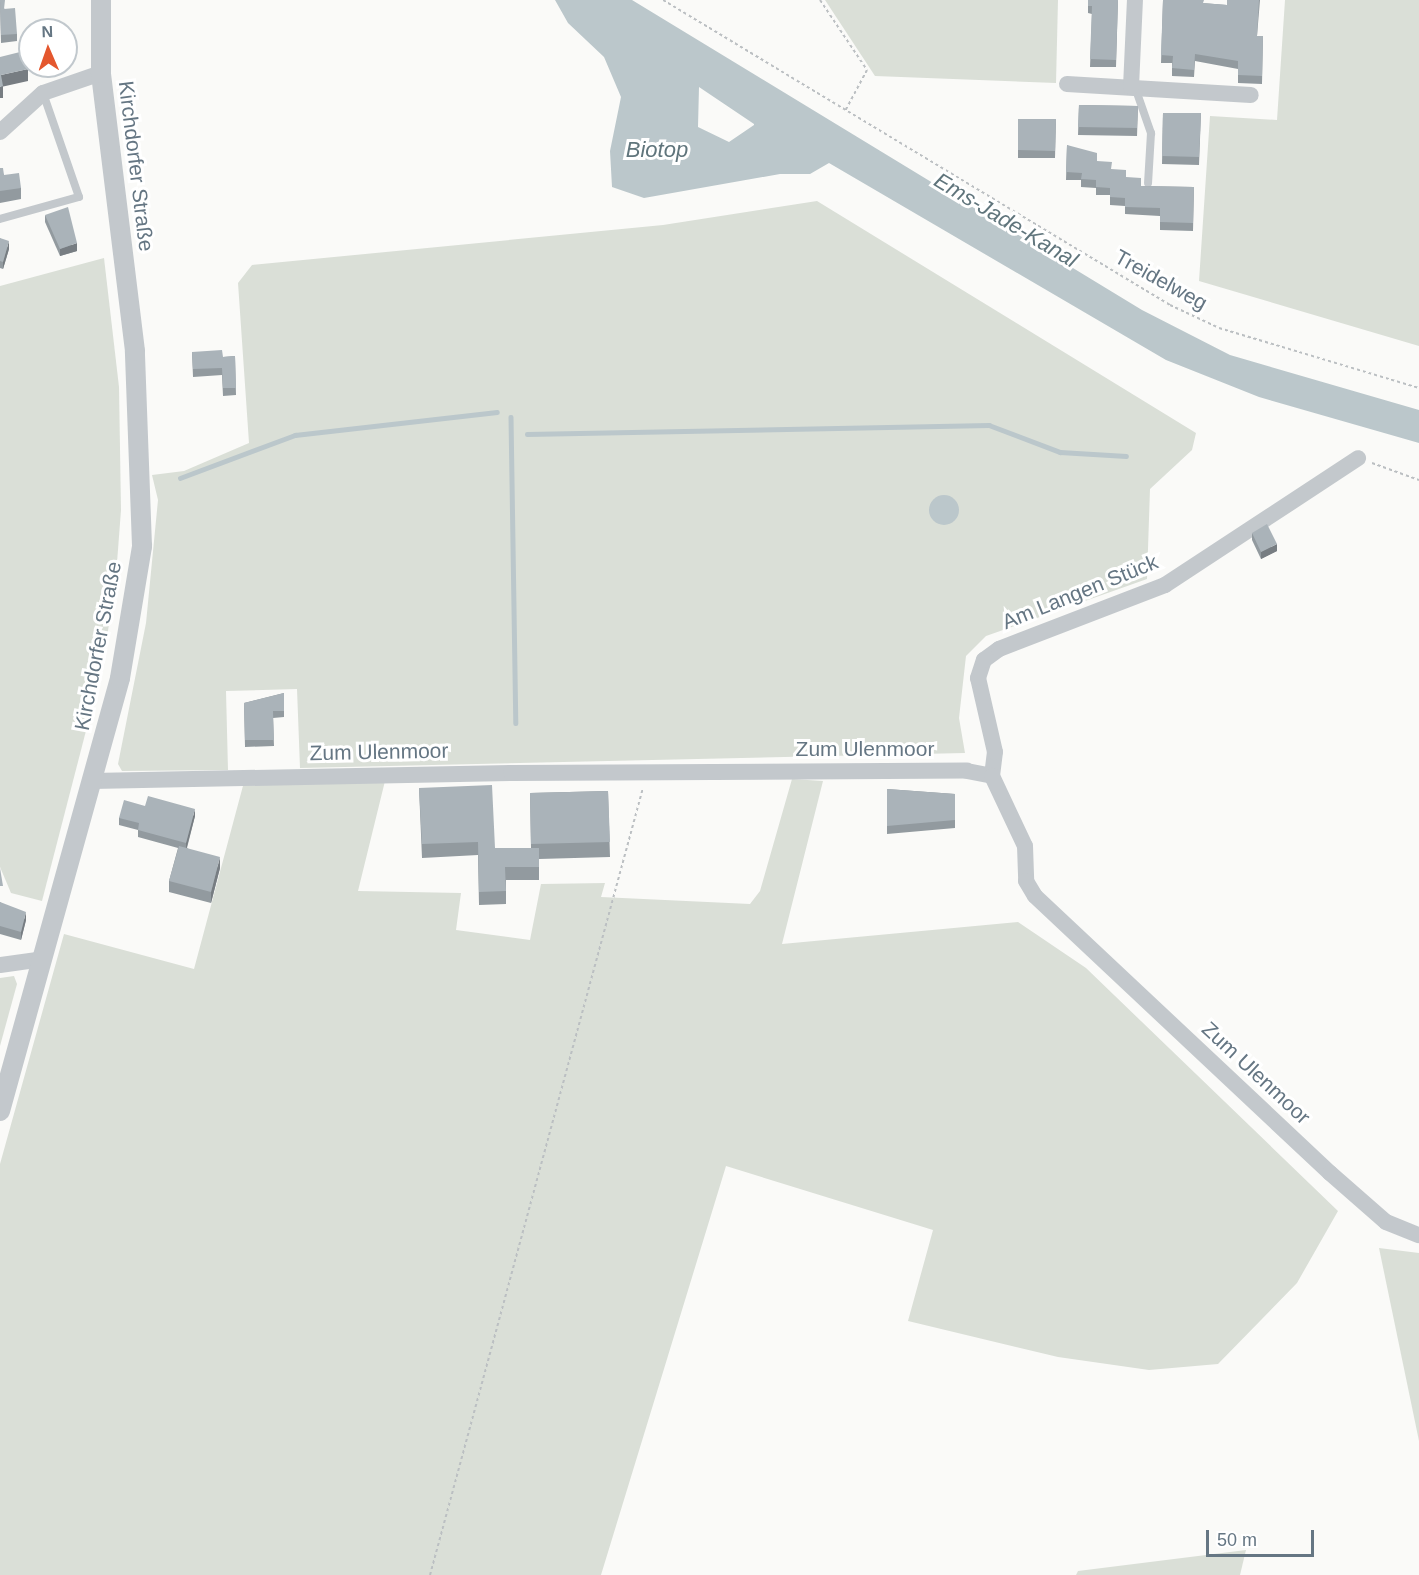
<!DOCTYPE html>
<html>
<head>
<meta charset="utf-8">
<style>
  body { margin:0 }
  #map { position:relative; width:1419px; height:1575px; overflow:hidden; background:#fafaf8; font-family:Helvetica,sans-serif }
  div>[style] { position:absolute }
  .green>* { inset:0; background:#dadfd7 }
  .water>* { inset:0; background:#bbc7cb }
  .round { border-radius:50% }
  .stream>* { height:4.5px; margin:-2.25px; padding:0 2.25px; transform-origin:2.25px; border-radius:2.25px; background:#bbc7cb }
  .path>* { height:2px; margin-top:-1px; transform-origin:0; background:repeating-linear-gradient(90deg,#bbbfc2 0 3px,transparent 0 6px) }
  .service>* { height:8px; margin:-4px; padding:0 4px; transform-origin:4px; border-radius:4px; background:#c3c8cc }
  .minor>* { height:16px; margin:-8px; padding:0 8px; transform-origin:8px; border-radius:8px; background:#c3c8cc }
  .tertiary>* { height:20px; margin:-10px; padding:0 10px; transform-origin:10px; border-radius:10px; background:#c3c8cc }
  .wall>* { inset:0; background:#929a9f }
  .shaded-wall>* { inset:0; background:#777d82 }
  .building>* { inset:0; background:#aab3b9 }
  span { translate:-50% -50%; white-space:nowrap; text-align:center; line-height:1.15; -webkit-text-stroke:6px #fff; paint-order:stroke }
  .street-label { font-size:21px; color:#657683 }
  .water-label { font-size:22px; color:#60757c; font-style:italic }
  .north { position:absolute; left:18px; top:18px; width:60px; height:60px; box-sizing:border-box; background:#fff; border:2px solid #c1c8cd; border-radius:50%; rotate:358deg; font-size:16px; font-weight:700; line-height:24px; text-align:center; color:#657683 }
  .north::after { content:''; display:block; margin:auto; width:21px; height:27px; background:#e4572e; clip-path:polygon(50% 0,100% 100%,50% 72%,0 100%) }
  .scale { position:absolute; left:1206px; top:1530px; width:108px; height:27px; box-sizing:border-box; border:3px solid #657683; border-top:0; padding-left:8px; font-size:18px; line-height:21px; white-space:nowrap; color:#657683; -webkit-text-stroke:4px #fff; paint-order:stroke }
</style>
</head>
<body>
<div id="map">
  <div class="green">
    <i style="clip-path:polygon(825px 0,1058px 0,1056px 83px,875px 76px)"></i>
    <i style="clip-path:polygon(1285px 0,1419px 0,1419px 346px,1199px 281px,1210px 116px,1277px 120px)"></i>
    <i style="clip-path:polygon(817px 201px,1196px 433px,1192px 450px,1150px 489px,1147px 579px,986px 636px,966px 656px,959px 718px,965px 753px,300px 768px,297px 689px,226px 691px,228px 770px,122px 771px,118px 764px,146px 623px,158px 500px,152px 475px,184px 471px,249px 443px,238px 283px,252px 265px,663px 225px)"></i>
    <i style="clip-path:polygon(104px 258px,119px 387px,121px 510px,116px 576px,103px 665px,42px 901px,11px 893px,0 867px,0 286px)"></i>
    <i style="clip-path:polygon(792px 779px,823px 781px,782px 944px,1018px 922px,1086px 968px,1338px 1211px,1297px 1283px,1218px 1364px,1149px 1370px,1058px 1357px,908px 1321px,933px 1230px,726px 1166px,601px 1575px,0 1575px,0 1164px,64px 934px,194px 969px,244px 782px,385px 781px,358px 891px,461px 893px,456px 930px,530px 940px,541px 884px,605px 883px,601px 897px,750px 904px,760px 891px)"></i>
    <i style="clip-path:polygon(14px 976px,17px 984px,0 1046px,0 978px)"></i>
    <i style="clip-path:polygon(1379px 1248px,1419px 1253px,1419px 1441px)"></i>
    <i style="clip-path:polygon(1246px 1550px,1240px 1575px,1076px 1575px,1078px 1571px)"></i>
  </div>
  <div class="water">
    <i style="clip-path:polygon(evenodd,555px 0,632px 0,1142px 310px,1230px 355px,1419px 410px,1419px 443px,1259px 397px,1166px 360px,829px 163px,810px 174px,780px 174px,644px 198px,612px 187px,610px 151px,621px 97px,604px 57px,568px 23px,555px 0,699px 87px,754px 124px,754px 125px,729px 142px,698px 127px,699px 87px)"></i>
    <i class="round" style="left:929px;top:495px;width:30px;height:30px"></i>
  </div>
  <div class="stream">
    <i style="left:511px;top:417px;width:306px;rotate:89.1deg"></i>
    <i style="left:527px;top:434px;width:462px;rotate:-1.1deg"></i>
    <i style="left:989px;top:425px;width:76px;rotate:20.8deg"></i>
    <i style="left:1060px;top:452px;width:66px;rotate:3.5deg"></i>
    <i style="left:180px;top:478px;width:123px;rotate:-20.5deg"></i>
    <i style="left:295px;top:435px;width:203px;rotate:-6.5deg"></i>
  </div>
  <div class="path">
    <i style="left:663px;top:0;width:592px;rotate:31.03deg"></i>
    <i style="left:1170px;top:305px;width:54px;rotate:25.1deg"></i>
    <i style="left:1219px;top:328px;width:209px;rotate:16.7deg"></i>
    <i style="left:820px;top:0;width:84px;rotate:56.1deg"></i>
    <i style="left:867px;top:70px;width:47px;rotate:118.2deg"></i>
    <i style="left:1372px;top:463px;width:50px;rotate:19.9deg"></i>
    <i style="left:430px;top:1575px;width:815px;rotate:-74.86deg"></i>
  </div>
  <div class="service">
    <i style="left:1136px;top:90px;width:46px;rotate:70.8deg"></i>
    <i style="left:1151px;top:133px;width:50px;rotate:93.4deg"></i>
    <i style="left:0;top:219px;width:82px;rotate:-15.6deg"></i>
    <i style="left:79px;top:197px;width:110px;rotate:-109.1deg"></i>
  </div>
  <div class="minor">
    <i style="left:1067px;top:84px;width:184px;rotate:3.4deg"></i>
    <i style="left:1131px;top:87px;width:87px;rotate:-87.4deg"></i>
    <i style="left:0;top:132px;width:58px;rotate:-42.2deg"></i>
    <i style="left:43px;top:93px;width:61px;rotate:-19deg"></i>
    <i style="left:992px;top:776px;width:24px;rotate:-83deg"></i>
    <i style="left:995px;top:752px;width:76px;rotate:-102.9deg"></i>
    <i style="left:978px;top:678px;width:19px;rotate:-72deg"></i>
    <i style="left:984px;top:660px;width:19px;rotate:-36deg"></i>
    <i style="left:999px;top:649px;width:178px;rotate:-21.1deg"></i>
    <i style="left:1165px;top:585px;width:231px;rotate:-33.3deg"></i>
    <i style="left:92px;top:781px;width:419px;rotate:-1.1deg"></i>
    <i style="left:511px;top:773px;width:456px;rotate:-0.3deg"></i>
    <i style="left:967px;top:771px;width:25px;rotate:11deg"></i>
    <i style="left:992px;top:776px;width:77px;rotate:64.8deg"></i>
    <i style="left:1025px;top:846px;width:35px;rotate:88deg"></i>
    <i style="left:1026px;top:881px;width:17px;rotate:59deg"></i>
    <i style="left:1035px;top:896px;width:405px;rotate:43.2deg"></i>
    <i style="left:1330px;top:1173px;width:74px;rotate:41.2deg"></i>
    <i style="left:1386px;top:1222px;width:35px;rotate:22deg"></i>
    <i style="left:0;top:965px;width:43px;rotate:-7.9deg"></i>
  </div>
  <div class="tertiary">
    <i style="left:0;top:1111px;width:449px;rotate:-74.5deg"></i>
    <i style="left:120px;top:678px;width:134px;rotate:-80.5deg"></i>
    <i style="left:142px;top:546px;width:195px;rotate:-92.1deg"></i>
    <i style="left:135px;top:351px;width:280px;rotate:-97deg"></i>
    <i style="left:101px;top:73px;width:73px;rotate:-90deg"></i>
  </div>
  <div class="wall">
    <i style="clip-path:polygon(0 0,17px 34px,17px 41px,1px 43px)"></i>
    <i style="clip-path:polygon(1088px 0,1118px 0,1116px 67px,1090px 67px,1092px 14px,1088px 13px)"></i>
    <i style="clip-path:polygon(1163px 0,1227px 5px,1227px 0,1260px 0,1257px 36px,1263px 36px,1262px 84px,1238px 83px,1238px 69px,1195px 61px,1194px 77px,1172px 76px,1172px 63px,1161px 63px)"></i>
    <i style="clip-path:polygon(1079px 105px,1138px 106px,1137px 136px,1078px 135px)"></i>
    <i style="clip-path:polygon(1163px 113px,1201px 113px,1199px 165px,1162px 164px)"></i>
    <i style="clip-path:polygon(1018px 119px,1056px 119px,1055px 158px,1018px 158px)"></i>
    <i style="clip-path:polygon(1067px 145px,1141px 186px,1194px 187px,1193px 231px,1160px 230px,1160px 216px,1125px 214px,1125px 206px,1110px 205px,1110px 195px,1096px 195px,1096px 188px,1081px 187px,1081px 180px,1066px 180px)"></i>
    <i style="clip-path:polygon(0 168px,4px 175px,21px 188px,21px 199px,0 203px)"></i>
    <i style="clip-path:polygon(45px 215px,77px 251px,60px 256px,45px 222px)"></i>
    <i style="clip-path:polygon(0 238px,9px 249px,3px 269px,0 268px)"></i>
    <i style="clip-path:polygon(192px 352px,223px 357px,235px 356px,236px 395px,223px 396px,222px 375px,193px 377px)"></i>
    <i style="clip-path:polygon(1252px 533px,1277px 551px,1261px 559px,1252px 540px)"></i>
    <i style="clip-path:polygon(284px 693px,284px 717px,273px 718px,274px 746px,245px 747px,244px 703px)"></i>
    <i style="clip-path:polygon(419px 788px,495px 848px,531px 848px,530px 793px,608px 791px,610px 857px,539px 859px,539px 880px,506px 880px,506px 904px,479px 905px,478px 855px,422px 858px)"></i>
    <i style="clip-path:polygon(887px 789px,955px 794px,955px 828px,887px 834px)"></i>
    <i style="clip-path:polygon(145px 806px,195px 816px,187px 848px,220px 868px,211px 903px,169px 892px,169px 881px,178px 848px,138px 837px,138px 830px,119px 825px,119px 818px)"></i>
    <i style="clip-path:polygon(0 902px,26px 920px,21px 940px,0 934px)"></i>
  </div>
  <div class="shaded-wall">
    <i style="clip-path:polygon(28px 69px,28px 81px,1px 87px,1px 75px)"></i>
    <i style="clip-path:polygon(3px 86px,3px 98px,0 98px,0 87px)"></i>
    <i style="clip-path:polygon(9px 241px,9px 249px,3px 269px,3px 262px)"></i>
    <i style="clip-path:polygon(77px 243px,77px 251px,60px 256px,60px 249px)"></i>
    <i style="clip-path:polygon(1277px 544px,1277px 551px,1261px 559px,1261px 552px)"></i>
    <i style="clip-path:polygon(195px 809px,195px 816px,186px 850px,186px 843px)"></i>
    <i style="clip-path:polygon(220px 857px,220px 868px,211px 903px,211px 892px)"></i>
    <i style="clip-path:polygon(26px 912px,26px 920px,21px 940px,21px 932px)"></i>
  </div>
  <div class="building">
    <i style="clip-path:polygon(0 0,5px 0,4px 9px,15px 8px,17px 34px,1px 35px)"></i>
    <i style="clip-path:polygon(1088px 0,1118px 0,1116px 60px,1090px 59px,1092px 6px,1088px 6px)"></i>
    <i style="clip-path:polygon(1163px 0,1204px 0,1203px 3px,1227px 5px,1227px 0,1259px 0,1257px 36px,1263px 36px,1262px 76px,1238px 75px,1238px 61px,1195px 54px,1194px 70px,1172px 68px,1173px 56px,1161px 55px)"></i>
    <i style="clip-path:polygon(24px 51px,28px 69px,1px 75px,3px 86px,0 87px,0 57px)"></i>
    <i style="clip-path:polygon(1079px 105px,1138px 106px,1137px 128px,1078px 127px)"></i>
    <i style="clip-path:polygon(1163px 113px,1201px 113px,1199px 157px,1162px 156px)"></i>
    <i style="clip-path:polygon(1018px 119px,1056px 119px,1055px 151px,1018px 150px)"></i>
    <i style="clip-path:polygon(1067px 145px,1097px 153px,1097px 161px,1112px 162px,1111px 169px,1126px 170px,1126px 177px,1141px 178px,1141px 186px,1194px 187px,1193px 223px,1160px 222px,1160px 208px,1125px 207px,1125px 198px,1110px 197px,1110px 188px,1096px 187px,1096px 180px,1081px 179px,1082px 173px,1066px 172px)"></i>
    <i style="clip-path:polygon(0 168px,3px 168px,4px 175px,19px 173px,21px 188px,0 191px)"></i>
    <i style="clip-path:polygon(68px 207px,77px 243px,60px 249px,45px 215px)"></i>
    <i style="clip-path:polygon(0 238px,9px 241px,3px 262px,0 261px)"></i>
    <i style="clip-path:polygon(222px 350px,223px 357px,235px 356px,236px 388px,223px 388px,222px 368px,193px 369px,192px 352px)"></i>
    <i style="clip-path:polygon(1267px 524px,1277px 544px,1261px 552px,1252px 533px)"></i>
    <i style="clip-path:polygon(284px 693px,284px 711px,273px 711px,274px 740px,245px 740px,244px 703px)"></i>
    <i style="clip-path:polygon(492px 785px,495px 848px,539px 848px,539px 867px,505px 867px,506px 891px,479px 892px,478px 842px,422px 844px,419px 788px)"></i>
    <i style="clip-path:polygon(887px 789px,955px 794px,955px 820px,887px 826px)"></i>
    <i style="clip-path:polygon(608px 791px,610px 842px,531px 844px,530px 793px)"></i>
    <i style="clip-path:polygon(148px 796px,195px 809px,186px 843px,138px 830px,139px 823px,119px 818px,124px 800px,145px 806px)"></i>
    <i style="clip-path:polygon(179px 846px,220px 857px,211px 892px,169px 881px)"></i>
    <i style="clip-path:polygon(0 868px,3px 886px,0 886px)"></i>
    <i style="clip-path:polygon(0 902px,26px 912px,21px 932px,0 926px)"></i>
  </div>
  <div class="street-label">
    <span style="left:136px;top:166px;rotate:83deg">Kirchdorfer Straße</span>
    <span style="left:1161px;top:280px;rotate:29deg">Treidelweg</span>
    <span style="left:1080px;top:592px;rotate:-22deg">Am Langen Stück</span>
    <span style="left:98px;top:646px;rotate:-79deg">Kirchdorfer Straße</span>
    <span style="left:865px;top:749px">Zum Ulenmoor</span>
    <span style="left:379px;top:752px;rotate:-1deg">Zum Ulenmoor</span>
    <span style="left:1256px;top:1073px;rotate:43deg">Zum Ulenmoor</span>
  </div>
  <div class="water-label">
    <span style="left:657px;top:150px">Biotop</span>
    <span style="left:1006px;top:220px;rotate:31deg">Ems-Jade-Kanal</span>
  </div>
  <div class="north">N</div>
  <div class="scale">50 m</div>
</div>
</body>
</html>
